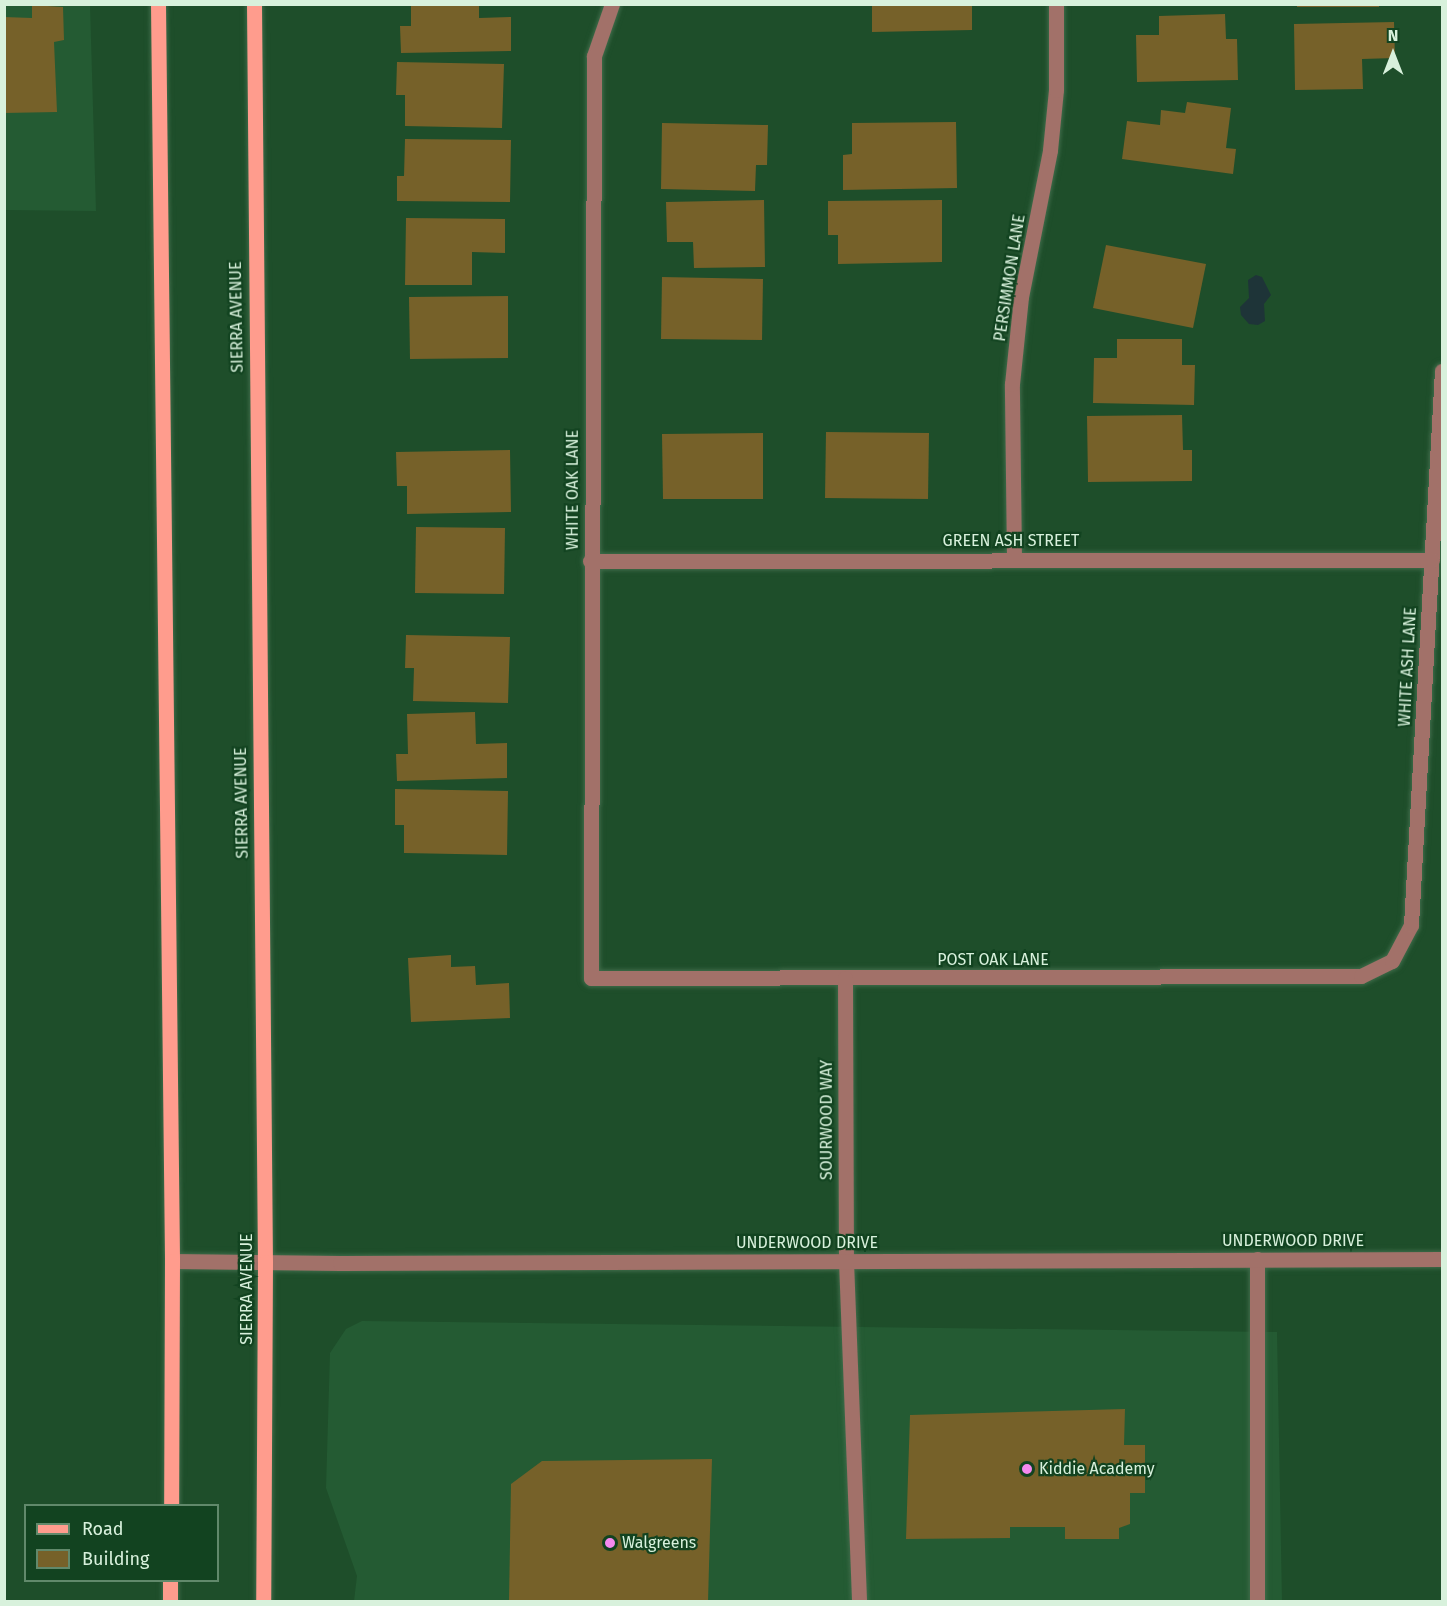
<!DOCTYPE html>
<html>
<head>
<meta charset="utf-8">
<style>
  body { margin:0 }
  #map { position:relative; width:1447px; height:1606px; overflow:hidden; background:#1e4e2a; font-family:"Fira Sans",sans-serif }
  div>[style] { position:absolute }
  .built>* { inset:0; background:#245b33 }
  .water>* { inset:0; background:#1e3438 }
  .building>* { inset:0; background:#766129 }
  .roads { filter:drop-shadow(0 0 2px #3f6b4a) drop-shadow(0 0 2px #3f6b4a) }
  .minor>* { height:15px; margin:-7.5px; padding:0 7.5px; transform-origin:7.5px; border-radius:7.5px; background:#a27169 }
  .major>* { height:15px; margin:-7.5px; padding:0 7.5px; transform-origin:7.5px; border-radius:7.5px; background:#ff9c8d }
  .dots>* { width:16px; height:16px; translate:-50% -50%; box-sizing:border-box; border:3px solid #124320; border-radius:50% }
  span { translate:-50% -50%; white-space:nowrap; text-align:center; line-height:1.15; -webkit-text-stroke:4.5px #124320; paint-order:stroke }
  .street-label { font-size:16px; color:#d8f1dc }
  .poi-label { font-size:16px; color:#d8f1dc }
  .left { translate:0 -50%; text-align:left }
  .frame { position:absolute; inset:0; border:6px solid #d8f1dc; pointer-events:none }
  .legend { position:absolute; left:24px; top:1504px; width:195px; height:78px; box-sizing:border-box; background:#124320; border:2px solid #61896b; margin:0; padding:8px 10px; list-style:none; font-size:18px; color:#d8f1dc }
  .legend li { display:flex; align-items:center; gap:12px; height:30px }
  .legend b { width:30px; border:2px solid #61896b }
  .north { position:absolute; left:1363px; top:24px; width:60px; height:60px; -webkit-text-stroke:4px #124320; paint-order:stroke; rotate:0deg; font-size:16px; font-weight:700; line-height:24px; text-align:center; color:#d8f1dc }
  .north::after { content:''; display:block; margin:auto; width:21px; height:27px; background:#d8f1dc; clip-path:polygon(50% 0,100% 100%,50% 72%,0 100%) }
</style>
</head>
<body>
<div id="map">
  <div class="built">
    <i style="clip-path:polygon(5px 5px,90px 5px,96px 211px,5px 210px)"></i>
    <i style="clip-path:polygon(362px 1321px,1277px 1332px,1282px 1601px,354px 1601px,357px 1576px,326px 1488px,330px 1353px,346px 1329px)"></i>
  </div>
  <div class="water">
    <i style="clip-path:polygon(1256px 275px,1262px 277px,1271px 295px,1264px 304px,1265px 321px,1258px 325px,1249px 324px,1241px 315px,1240px 307px,1249px 298px,1248px 280px)"></i>
  </div>
  <div class="building">
    <i style="clip-path:polygon(411px 4px,479px 4px,479px 18px,511px 17px,511px 51px,401px 53px,400px 26px,411px 26px)"></i>
    <i style="clip-path:polygon(872px 4px,972px 4px,972px 30px,872px 32px)"></i>
    <i style="clip-path:polygon(1297px 4px,1379px 4px,1379px 7px,1297px 7px)"></i>
    <i style="clip-path:polygon(32px 5px,63px 7px,64px 40px,54px 42px,57px 112px,4px 113px,4px 17px,32px 18px)"></i>
    <i style="clip-path:polygon(1225px 14px,1226px 39px,1237px 39px,1238px 80px,1137px 82px,1136px 35px,1159px 35px,1159px 16px)"></i>
    <i style="clip-path:polygon(1394px 22px,1395px 58px,1362px 59px,1363px 89px,1295px 90px,1294px 24px)"></i>
    <i style="clip-path:polygon(397px 62px,504px 64px,502px 128px,405px 126px,405px 95px,396px 95px)"></i>
    <i style="clip-path:polygon(1187px 102px,1231px 108px,1226px 148px,1236px 149px,1233px 174px,1122px 159px,1127px 121px,1160px 125px,1161px 110px,1185px 113px)"></i>
    <i style="clip-path:polygon(956px 122px,957px 188px,843px 190px,843px 155px,852px 154px,852px 123px)"></i>
    <i style="clip-path:polygon(662px 123px,768px 125px,767px 165px,756px 165px,755px 191px,661px 189px)"></i>
    <i style="clip-path:polygon(405px 139px,511px 140px,510px 202px,397px 201px,397px 176px,404px 176px)"></i>
    <i style="clip-path:polygon(764px 200px,765px 267px,694px 268px,693px 242px,667px 242px,666px 202px)"></i>
    <i style="clip-path:polygon(942px 200px,942px 262px,838px 264px,838px 235px,828px 235px,828px 201px)"></i>
    <i style="clip-path:polygon(406px 218px,505px 219px,505px 253px,472px 252px,472px 285px,405px 285px)"></i>
    <i style="clip-path:polygon(1106px 245px,1206px 264px,1193px 328px,1093px 308px)"></i>
    <i style="clip-path:polygon(662px 277px,763px 279px,762px 340px,661px 339px)"></i>
    <i style="clip-path:polygon(508px 296px,508px 358px,410px 359px,409px 297px)"></i>
    <i style="clip-path:polygon(1117px 339px,1182px 339px,1182px 365px,1195px 365px,1194px 405px,1093px 403px,1094px 358px,1117px 358px)"></i>
    <i style="clip-path:polygon(1182px 415px,1183px 450px,1192px 450px,1192px 481px,1088px 482px,1087px 416px)"></i>
    <i style="clip-path:polygon(826px 432px,929px 433px,928px 499px,825px 498px)"></i>
    <i style="clip-path:polygon(763px 433px,763px 499px,663px 499px,662px 434px)"></i>
    <i style="clip-path:polygon(510px 450px,511px 512px,407px 514px,407px 486px,397px 486px,396px 452px)"></i>
    <i style="clip-path:polygon(416px 527px,505px 528px,504px 594px,415px 593px)"></i>
    <i style="clip-path:polygon(406px 635px,510px 637px,508px 703px,413px 701px,414px 668px,405px 668px)"></i>
    <i style="clip-path:polygon(475px 712px,476px 744px,507px 743px,507px 778px,397px 781px,396px 754px,408px 754px,407px 714px)"></i>
    <i style="clip-path:polygon(395px 789px,508px 791px,507px 855px,404px 853px,404px 825px,395px 825px)"></i>
    <i style="clip-path:polygon(451px 955px,451px 967px,475px 966px,476px 985px,509px 983px,510px 1018px,411px 1022px,408px 958px)"></i>
    <i style="clip-path:polygon(1125px 1409px,1124px 1445px,1145px 1445px,1145px 1493px,1130px 1493px,1130px 1524px,1119px 1528px,1119px 1539px,1065px 1539px,1065px 1527px,1010px 1527px,1010px 1538px,906px 1539px,910px 1415px)"></i>
    <i style="clip-path:polygon(712px 1459px,708px 1602px,509px 1602px,511px 1484px,542px 1461px)"></i>
  </div>
  <div class="roads">
    <div class="minor">
      <i style="left:612px;top:4px;width:55px;rotate:109.1deg"></i>
      <i style="left:594px;top:56px;width:922px;rotate:90.19deg"></i>
      <i style="left:591px;top:978px;width:770px;rotate:-0.15deg"></i>
      <i style="left:1361px;top:976px;width:34px;rotate:-26deg"></i>
      <i style="left:1392px;top:961px;width:41px;rotate:-62.2deg"></i>
      <i style="left:1411px;top:925px;width:555px;rotate:-86.8deg"></i>
      <i style="left:1014px;top:559px;width:175px;rotate:-90.7deg"></i>
      <i style="left:1012px;top:384px;width:87px;rotate:-84.1deg"></i>
      <i style="left:1021px;top:297px;width:150px;rotate:-78.8deg"></i>
      <i style="left:1050px;top:150px;width:60px;rotate:-84.3deg"></i>
      <i style="left:1056px;top:90px;width:86px;rotate:-90deg"></i>
      <i style="left:590px;top:561px;width:842px;rotate:-0.07deg"></i>
      <i style="left:845px;top:978px;width:283px;rotate:89.8deg"></i>
      <i style="left:846px;top:1261px;width:341px;rotate:87.8deg"></i>
      <i style="left:1257px;top:1259px;width:343px;rotate:90deg"></i>
      <i style="left:172px;top:1261px;width:168px;rotate:0.7deg"></i>
      <i style="left:340px;top:1263px;width:1102px;rotate:-0.21deg"></i>
    </div>
    <div class="major">
      <i style="left:158px;top:4px;width:1257px;rotate:89.36deg"></i>
      <i style="left:172px;top:1261px;width:245px;rotate:90.2deg"></i>
      <i style="left:254px;top:4px;width:1258px;rotate:89.5deg"></i>
      <i style="left:265px;top:1262px;width:340px;rotate:90.3deg"></i>
      <i style="left:170px;top:1602px;width:22px;rotate:-90deg"></i>
    </div>
  </div>
  <div class="dots">
    <i style="left:1027px;top:1469px;background:#f589ef"></i>
    <i style="left:610px;top:1543px;background:#f589ef"></i>
  </div>
  <div class="street-label">
    <span style="left:1010px;top:278px;rotate:-81deg">PERSIMMON LANE</span>
    <span style="left:237px;top:317px;rotate:-91deg">SIERRA AVENUE</span>
    <span style="left:573px;top:490px;rotate:-90deg">WHITE OAK LANE</span>
    <span style="left:1011px;top:541px">GREEN ASH STREET</span>
    <span style="left:1408px;top:667px;rotate:-87deg">WHITE ASH LANE</span>
    <span style="left:242px;top:803px;rotate:-91deg">SIERRA AVENUE</span>
    <span style="left:993px;top:960px">POST OAK LANE</span>
    <span style="left:827px;top:1120px;rotate:-90deg">SOURWOOD WAY</span>
    <span style="left:1293px;top:1241px">UNDERWOOD DRIVE</span>
    <span style="left:807px;top:1243px">UNDERWOOD DRIVE</span>
    <span style="left:247px;top:1289px;rotate:-90deg">SIERRA AVENUE</span>
  </div>
  <div class="poi-label">
    <span class="left" style="left:1039px;top:1469px">Kiddie Academy</span>
    <span class="left" style="left:622px;top:1543px">Walgreens</span>
  </div>
  <div class="frame"></div>
  <ul class="legend">
  <li><b style="height:8px;background:#ff9c8d"></b>Road</li>
  <li><b style="height:16px;background:#766129"></b>Building</li>
  </ul>
  <div class="north">N</div>
</div>
</body>
</html>
